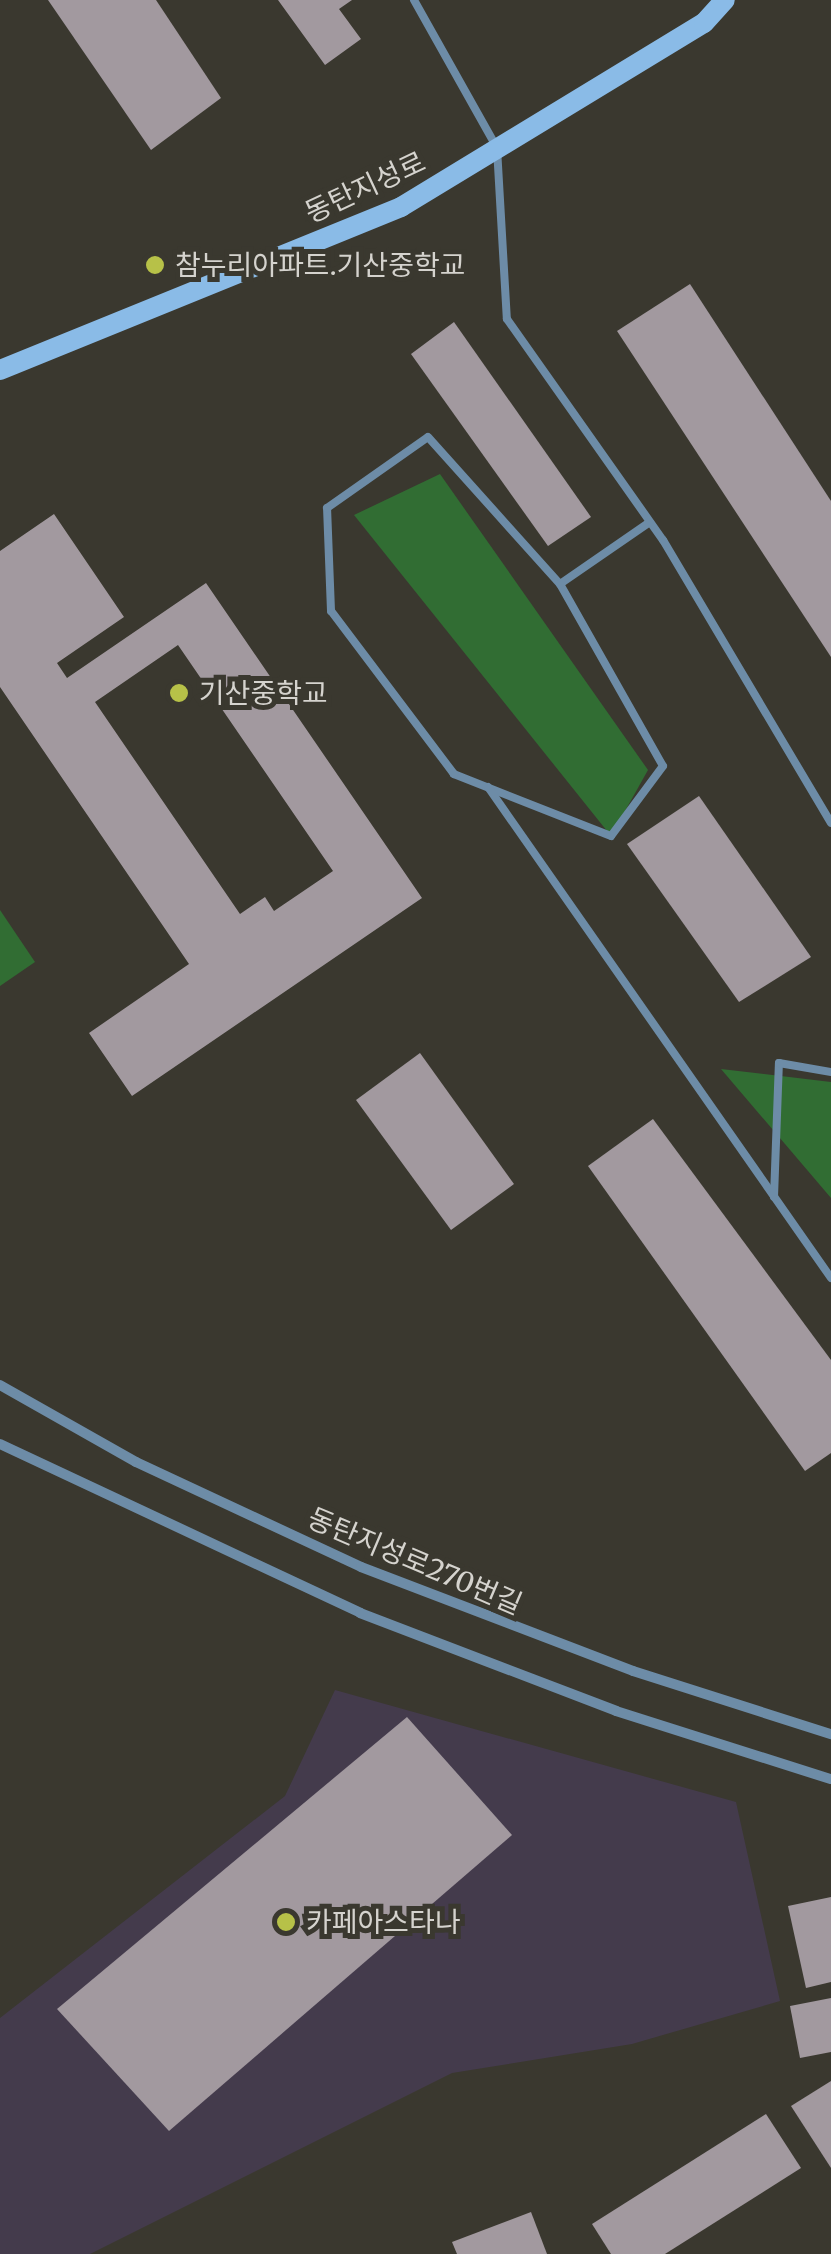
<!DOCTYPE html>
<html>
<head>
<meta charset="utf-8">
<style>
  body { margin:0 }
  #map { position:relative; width:831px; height:2254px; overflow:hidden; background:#3a382f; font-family:Merriweather,"Noto Sans KR",serif }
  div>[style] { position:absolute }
  .commercial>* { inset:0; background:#443b4c }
  .green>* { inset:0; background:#316d33 }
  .building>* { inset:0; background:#a2999f }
  .lane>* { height:8px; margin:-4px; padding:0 4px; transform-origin:4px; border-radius:4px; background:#6d8ca7 }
  .street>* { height:10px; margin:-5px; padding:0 5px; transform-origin:5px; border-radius:5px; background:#6d8ca7 }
  .secondary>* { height:20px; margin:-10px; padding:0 10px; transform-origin:10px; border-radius:10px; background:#8abbe7 }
  .dots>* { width:28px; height:28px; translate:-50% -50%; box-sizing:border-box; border:5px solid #3a382f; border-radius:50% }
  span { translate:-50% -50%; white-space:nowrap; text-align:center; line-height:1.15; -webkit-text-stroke:10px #3a382f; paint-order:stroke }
  .street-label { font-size:28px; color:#d5d3ce }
  .poi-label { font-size:28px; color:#d5d3ce }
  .left { translate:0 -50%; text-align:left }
</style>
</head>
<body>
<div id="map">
  <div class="commercial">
    <i style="clip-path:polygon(335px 1690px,736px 1802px,780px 2001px,632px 2044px,452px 2073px,90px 2254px,0 2254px,0 2018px,285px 1796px)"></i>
  </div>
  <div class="green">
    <i style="clip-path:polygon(440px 474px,648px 770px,611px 836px,354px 515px)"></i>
    <i style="clip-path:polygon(0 910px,35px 962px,0 986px)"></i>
    <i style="clip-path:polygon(721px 1069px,831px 1082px,831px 1198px)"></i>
  </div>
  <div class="building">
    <i style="clip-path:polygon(48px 0,156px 0,221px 98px,151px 150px)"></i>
    <i style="clip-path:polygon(278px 0,352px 0,339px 9px,361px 39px,325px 65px)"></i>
    <i style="clip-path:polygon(690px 284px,831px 501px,831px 657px,617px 331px)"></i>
    <i style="clip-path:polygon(454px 322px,591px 517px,548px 546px,411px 354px)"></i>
    <i style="clip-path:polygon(evenodd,54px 514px,124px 617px,57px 663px,67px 678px,206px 583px,422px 898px,132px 1096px,89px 1033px,189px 964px,0 687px,0 551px,54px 514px,178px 645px,333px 871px,274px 911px,265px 897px,240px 914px,95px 702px,178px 645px)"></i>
    <i style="clip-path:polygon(699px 796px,811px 957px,739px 1002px,627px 844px)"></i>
    <i style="clip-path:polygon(420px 1053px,514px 1184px,451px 1230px,356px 1100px)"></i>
    <i style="clip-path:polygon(653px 1119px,831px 1360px,831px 1453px,805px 1471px,588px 1166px)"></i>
    <i style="clip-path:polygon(407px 1717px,512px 1835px,169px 2131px,57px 2009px)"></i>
    <i style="clip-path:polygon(831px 1897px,831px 1982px,806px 1988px,788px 1906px)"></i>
    <i style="clip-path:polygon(831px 1998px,831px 2052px,800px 2058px,790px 2006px)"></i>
    <i style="clip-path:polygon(831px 2081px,831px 2168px,791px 2106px)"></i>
    <i style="clip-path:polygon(766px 2114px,801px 2168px,665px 2254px,611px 2254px,592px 2224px)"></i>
    <i style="clip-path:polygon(531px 2212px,547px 2254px,457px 2254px,452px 2242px)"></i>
  </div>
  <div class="lane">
    <i style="left:414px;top:0;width:170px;rotate:60.7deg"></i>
    <i style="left:497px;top:148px;width:171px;rotate:86.7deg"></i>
    <i style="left:507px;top:319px;width:271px;rotate:54.8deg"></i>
    <i style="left:663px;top:540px;width:329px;rotate:59.3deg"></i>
    <i style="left:428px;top:437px;width:198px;rotate:48.1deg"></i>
    <i style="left:560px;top:584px;width:209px;rotate:60.5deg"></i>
    <i style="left:663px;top:766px;width:87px;rotate:126.6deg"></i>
    <i style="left:611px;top:836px;width:169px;rotate:-158.5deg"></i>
    <i style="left:454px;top:774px;width:204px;rotate:-127deg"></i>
    <i style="left:331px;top:611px;width:103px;rotate:-92.2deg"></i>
    <i style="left:327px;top:508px;width:123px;rotate:-35.1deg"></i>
    <i style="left:560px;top:584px;width:109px;rotate:-34.6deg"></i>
    <i style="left:488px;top:787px;width:599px;rotate:55.06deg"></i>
    <i style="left:774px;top:1197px;width:134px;rotate:-87.9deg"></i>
    <i style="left:779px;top:1063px;width:53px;rotate:9.8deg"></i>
  </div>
  <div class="street">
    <i style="left:0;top:1385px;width:156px;rotate:29.5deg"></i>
    <i style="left:136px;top:1462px;width:248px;rotate:25deg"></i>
    <i style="left:361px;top:1567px;width:291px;rotate:20.9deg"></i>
    <i style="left:633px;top:1671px;width:208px;rotate:17.7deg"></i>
    <i style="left:0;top:1444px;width:398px;rotate:25.1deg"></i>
    <i style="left:360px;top:1613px;width:274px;rotate:20.9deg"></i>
    <i style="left:616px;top:1711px;width:225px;rotate:17.6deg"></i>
  </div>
  <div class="secondary">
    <i style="left:0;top:370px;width:433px;rotate:-22.1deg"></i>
    <i style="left:401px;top:207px;width:354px;rotate:-31.3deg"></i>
    <i style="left:704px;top:23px;width:31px;rotate:-48deg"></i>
  </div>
  <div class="dots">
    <i style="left:155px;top:265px;background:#b7c148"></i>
    <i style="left:179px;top:693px;background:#b7c148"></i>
    <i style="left:286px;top:1922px;background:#b7c148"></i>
  </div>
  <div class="street-label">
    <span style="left:365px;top:187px;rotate:-25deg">동탄지성로</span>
    <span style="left:415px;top:1561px;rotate:23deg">동탄지성로270번길</span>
  </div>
  <div class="poi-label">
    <span class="left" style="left:175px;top:265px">참누리아파트.기산중학교</span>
    <span class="left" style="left:199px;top:693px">기산중학교</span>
    <span class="left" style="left:306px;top:1922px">카페아스타나</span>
  </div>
</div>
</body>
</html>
